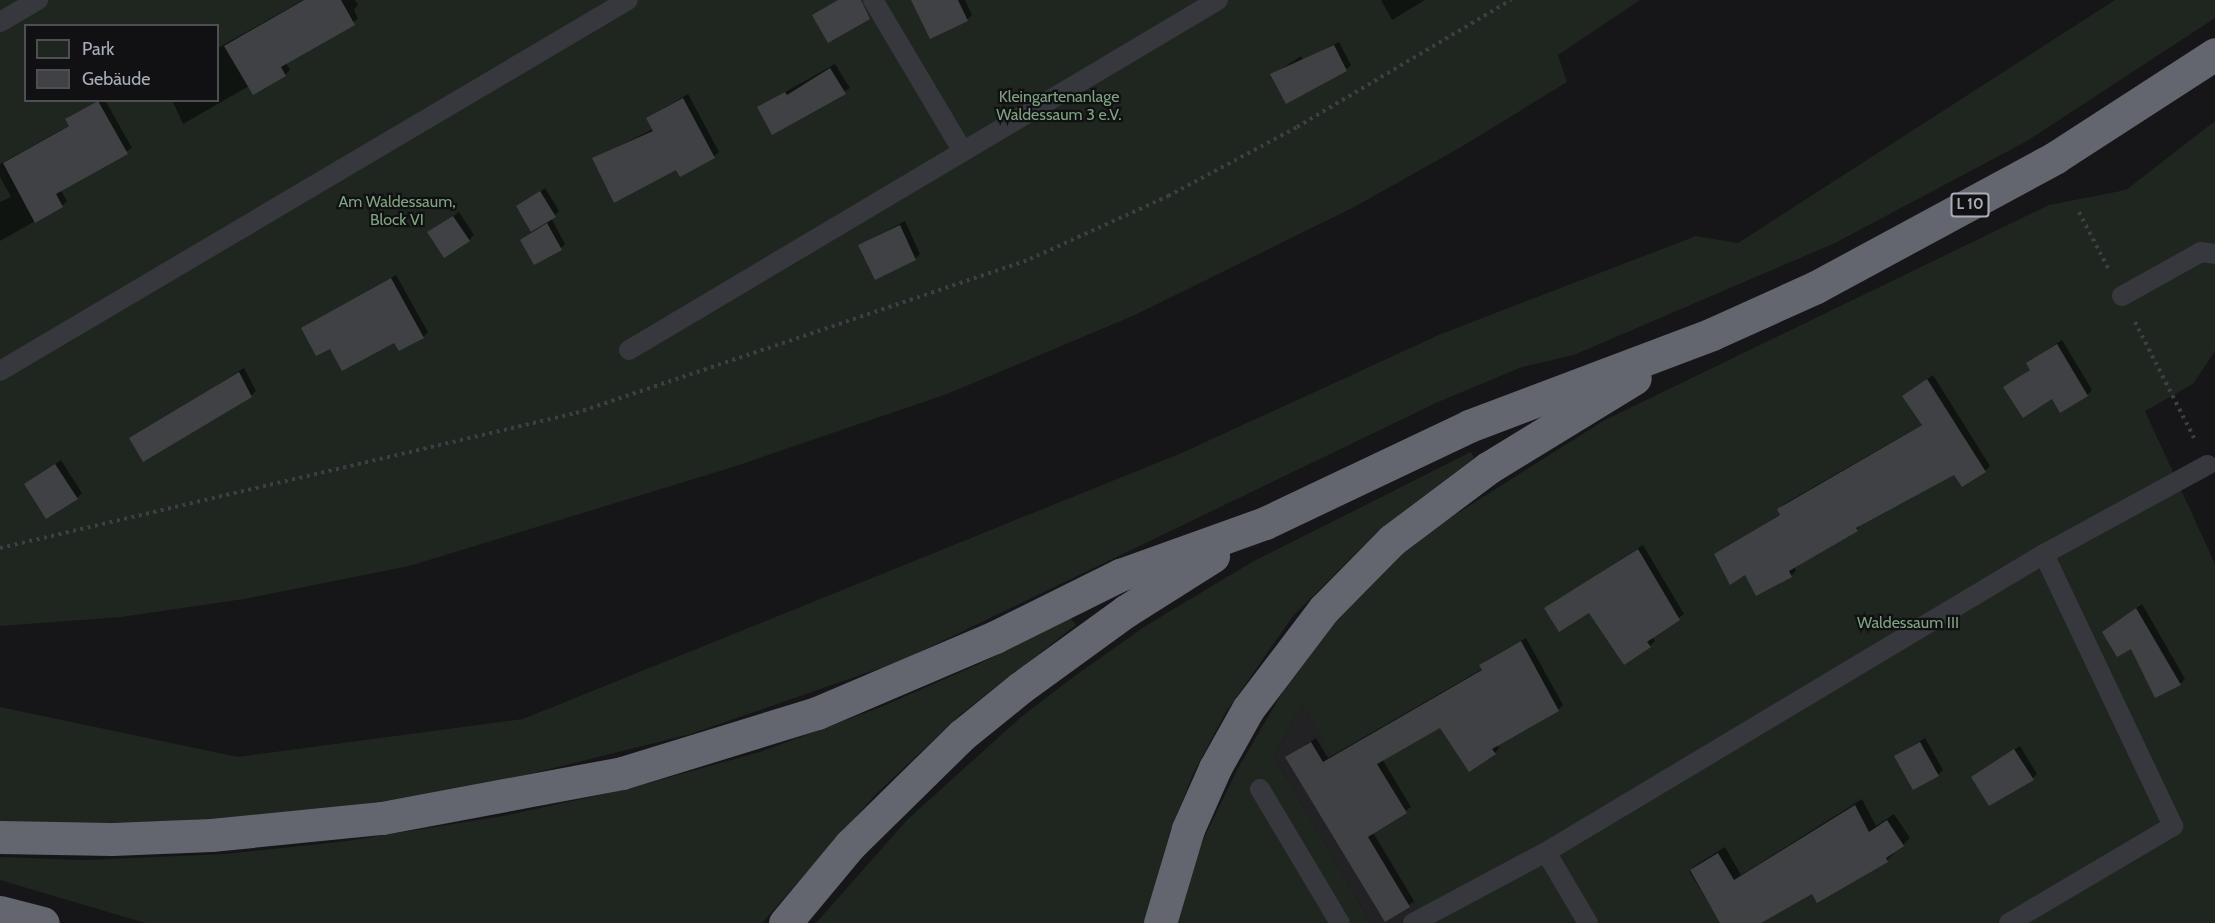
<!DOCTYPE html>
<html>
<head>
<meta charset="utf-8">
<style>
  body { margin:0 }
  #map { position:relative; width:2215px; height:923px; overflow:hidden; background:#161618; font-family:Cabin,sans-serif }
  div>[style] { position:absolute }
  .built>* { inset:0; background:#222225 }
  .green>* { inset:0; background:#1e261f }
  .shadow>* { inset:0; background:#0007 }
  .building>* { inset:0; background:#404145 }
  .path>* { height:4px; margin-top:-2px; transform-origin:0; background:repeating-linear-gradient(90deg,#3d3f44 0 3px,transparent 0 7.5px) }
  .lane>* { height:20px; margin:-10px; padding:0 10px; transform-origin:10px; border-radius:10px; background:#37383d }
  .highway>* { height:33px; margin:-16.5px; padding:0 16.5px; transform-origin:16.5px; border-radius:16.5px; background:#63666e }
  span { translate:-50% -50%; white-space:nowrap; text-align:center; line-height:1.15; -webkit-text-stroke:4.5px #111113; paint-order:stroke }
  .shield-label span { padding:2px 4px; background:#111113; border:2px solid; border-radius:4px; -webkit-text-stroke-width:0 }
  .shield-label { font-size:15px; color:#a7adb8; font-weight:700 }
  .park-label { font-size:16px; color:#7ea380 }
  .legend { position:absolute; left:24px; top:24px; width:195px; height:78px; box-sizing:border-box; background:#111113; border:2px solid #4d4f55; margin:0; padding:8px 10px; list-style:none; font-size:18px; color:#a7adb8 }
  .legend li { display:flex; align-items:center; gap:12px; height:30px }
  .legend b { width:30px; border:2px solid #4d4f55 }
</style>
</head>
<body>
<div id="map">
  <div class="built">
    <i style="clip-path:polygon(1302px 705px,1425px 923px,1371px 923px,1274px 756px)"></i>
  </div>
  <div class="green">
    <i style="clip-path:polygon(evenodd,0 0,1640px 0,1558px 55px,1567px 82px,1461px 147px,1354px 207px,1135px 315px,947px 394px,733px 467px,409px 566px,244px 599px,121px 617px,0 626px,0 0,26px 26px,218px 26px,218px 100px,26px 100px,26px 26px)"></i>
    <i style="clip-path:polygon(2115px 0,2215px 0,2215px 18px,2027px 141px,1835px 243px,1574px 355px,1522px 367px,1438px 402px,901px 661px,691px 734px,469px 789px,315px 811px,176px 821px,52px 824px,0 821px,0 707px,238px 757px,523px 719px,1184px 452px,1441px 334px,1696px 236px,1738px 243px)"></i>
    <i style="clip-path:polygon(2215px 121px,2215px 351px,2193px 384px,2145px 411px,2215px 564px,2215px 923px,1425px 923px,1302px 705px,1274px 756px,1371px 923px,1176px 923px,1202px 842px,1237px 770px,1293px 674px,1339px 613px,1401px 549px,1603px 421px,2049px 205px,2126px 190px)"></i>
    <i style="clip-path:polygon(1471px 452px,1474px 458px,1378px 531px,1293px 616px,1226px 712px,1194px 772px,1170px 832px,1144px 923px,816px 923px,908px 819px,1021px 717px,1076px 675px,1147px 625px,1252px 562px)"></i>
    <i style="clip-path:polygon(1070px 618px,1076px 625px,961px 714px,875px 795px,762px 923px,145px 923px,0 880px,0 857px,84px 860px,225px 854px,347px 841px,503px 816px,631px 788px,760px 752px,881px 707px,979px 664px)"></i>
  </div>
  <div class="shadow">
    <i style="clip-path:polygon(303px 0,355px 0,358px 5px,354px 10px,358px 19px,286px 63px,290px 70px,285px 75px,249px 86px,183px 124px,172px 100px,218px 100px,218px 48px)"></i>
    <i style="clip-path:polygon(934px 0,965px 0,972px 15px,967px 20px)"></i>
    <i style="clip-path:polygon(1381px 0,1425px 0,1392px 20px)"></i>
    <i style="clip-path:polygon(1339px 42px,1351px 65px,1346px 70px,1272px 75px,1301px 56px,1303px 60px)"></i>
    <i style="clip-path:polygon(835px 64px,850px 88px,772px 133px,759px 107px)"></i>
    <i style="clip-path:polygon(688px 94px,719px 152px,714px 156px,680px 175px,676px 168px,593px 159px,653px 129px,647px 118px)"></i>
    <i style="clip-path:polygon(101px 100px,105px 100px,132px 148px,60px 189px,67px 201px,62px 206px,0 241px,0 202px,11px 197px,0 177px,0 164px,70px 125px,67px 119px,70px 116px)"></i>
    <i style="clip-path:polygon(545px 188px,559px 211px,551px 218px,565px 244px,561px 248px,522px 240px,532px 232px,518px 207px)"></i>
    <i style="clip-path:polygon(459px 212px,474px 235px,469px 240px,429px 232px)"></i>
    <i style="clip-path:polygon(905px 221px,920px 254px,915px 259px,860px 245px)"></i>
    <i style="clip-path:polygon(396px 275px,428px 332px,423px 337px,330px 347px,303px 328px)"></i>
    <i style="clip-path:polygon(2062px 340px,2092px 390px,2087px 395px,2053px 397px,2005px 387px,2031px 369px,2028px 363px,2033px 359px)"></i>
    <i style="clip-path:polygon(244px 368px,256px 391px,251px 396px,131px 439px)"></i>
    <i style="clip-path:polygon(1933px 375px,1990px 466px,1985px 471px,1954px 473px,1861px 523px,1857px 530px,1794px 567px,1796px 571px,1791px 576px,1746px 572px,1715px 554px,1781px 514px,1779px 509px,1784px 504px,1923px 424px,1904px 396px)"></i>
    <i style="clip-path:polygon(61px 460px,82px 493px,77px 498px,26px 484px)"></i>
    <i style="clip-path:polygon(1643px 545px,1684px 614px,1652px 637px,1655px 641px,1650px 646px,1625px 663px,1589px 611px,1546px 608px)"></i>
    <i style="clip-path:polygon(2142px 604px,2185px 679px,2180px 684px,2132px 646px,2104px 632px)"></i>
    <i style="clip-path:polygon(1526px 638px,1563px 705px,1558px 710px,1497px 744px,1499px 748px,1495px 753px,1440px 726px,1382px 759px,1411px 807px,1373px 833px,1414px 901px,1409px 905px,1287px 757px,1316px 738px,1328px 758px,1482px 669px,1485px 661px)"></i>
    <i style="clip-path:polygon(1925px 738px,1943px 770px,1938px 775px,1896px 756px)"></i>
    <i style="clip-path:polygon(2020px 746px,2037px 774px,2033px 778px,1978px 773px)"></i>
    <i style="clip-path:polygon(1862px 799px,1876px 826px,1894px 814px,1910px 838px,1887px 860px,1817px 901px,1812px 892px,1758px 923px,1721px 923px,1689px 871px,1696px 865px,1725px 847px,1741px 875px)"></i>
  </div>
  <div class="building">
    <i style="clip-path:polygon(304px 0,341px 0,355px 25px,281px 67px,286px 76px,253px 95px,224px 46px)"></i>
    <i style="clip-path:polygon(838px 0,861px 0,870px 19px,828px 43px,812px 15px)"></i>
    <i style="clip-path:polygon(911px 0,958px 0,968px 21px,930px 39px)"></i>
    <i style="clip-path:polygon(1334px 45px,1347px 71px,1286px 104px,1270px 74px)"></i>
    <i style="clip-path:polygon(830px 68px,846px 94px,772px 135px,757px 107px,785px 92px,787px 95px)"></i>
    <i style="clip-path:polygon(683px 98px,715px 158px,680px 177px,676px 170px,614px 203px,592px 158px,653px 131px,646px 118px)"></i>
    <i style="clip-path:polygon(98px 101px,128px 154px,56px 194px,63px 207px,35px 223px,3px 163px,69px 126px,65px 119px)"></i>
    <i style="clip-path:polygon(540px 191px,556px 217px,531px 232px,516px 206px)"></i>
    <i style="clip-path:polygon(453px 216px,470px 241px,444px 258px,427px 232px)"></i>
    <i style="clip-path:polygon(547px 223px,562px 250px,534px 265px,520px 240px)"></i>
    <i style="clip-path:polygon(900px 225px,916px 260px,875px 280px,858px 245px)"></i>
    <i style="clip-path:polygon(391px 278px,424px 338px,399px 351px,394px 343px,342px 371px,330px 349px,316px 356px,301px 328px)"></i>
    <i style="clip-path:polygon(2057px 344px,2088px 396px,2060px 413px,2052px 399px,2023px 418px,2003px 387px,2030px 370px,2026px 363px)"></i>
    <i style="clip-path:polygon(239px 372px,252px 397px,143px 462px,129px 438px)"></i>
    <i style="clip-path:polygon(1927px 379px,1986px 472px,1962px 487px,1954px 475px,1856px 528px,1858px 531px,1789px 571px,1792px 577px,1756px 596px,1745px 575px,1730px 585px,1714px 554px,1780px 515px,1777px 509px,1922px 425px,1902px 396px)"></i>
    <i style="clip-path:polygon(55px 464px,78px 499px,46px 519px,24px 484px)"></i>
    <i style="clip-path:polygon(1638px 549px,1680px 620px,1647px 642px,1651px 647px,1624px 665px,1589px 613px,1559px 632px,1544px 608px)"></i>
    <i style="clip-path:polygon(2136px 608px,2181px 685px,2155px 698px,2131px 649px,2117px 657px,2102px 632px)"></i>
    <i style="clip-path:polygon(1521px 641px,1559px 711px,1492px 749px,1496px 754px,1469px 772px,1440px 728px,1377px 764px,1407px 813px,1368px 837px,1410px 907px,1385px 922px,1285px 757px,1311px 742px,1323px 762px,1482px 670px,1479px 665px)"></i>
    <i style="clip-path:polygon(1920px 742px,1939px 776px,1913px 790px,1894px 756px)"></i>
    <i style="clip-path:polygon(2014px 749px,2034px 780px,1989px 806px,1971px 777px)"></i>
    <i style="clip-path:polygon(1855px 805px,1869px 832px,1887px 820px,1904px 846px,1886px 858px,1888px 862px,1817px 903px,1812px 894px,1761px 923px,1720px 923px,1690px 870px,1718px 853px,1734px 880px)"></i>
  </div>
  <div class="path">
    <i style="left:2079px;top:212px;width:65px;rotate:62.7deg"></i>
    <i style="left:2135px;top:322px;width:130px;rotate:63deg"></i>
    <i style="left:0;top:548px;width:592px;rotate:-13.19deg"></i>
    <i style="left:576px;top:413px;width:479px;rotate:-18.7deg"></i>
    <i style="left:1030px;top:259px;width:152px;rotate:-24.5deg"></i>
    <i style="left:1168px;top:196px;width:146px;rotate:-28.1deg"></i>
    <i style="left:1297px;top:127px;width:249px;rotate:-30.7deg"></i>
  </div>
  <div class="lane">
    <i style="left:873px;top:0;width:174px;rotate:59.3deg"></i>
    <i style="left:0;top:22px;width:44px;rotate:-30.1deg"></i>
    <i style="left:2122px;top:296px;width:90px;rotate:-29.1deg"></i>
    <i style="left:2201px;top:252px;width:14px;rotate:8deg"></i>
    <i style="left:629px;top:350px;width:685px;rotate:-30.72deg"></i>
    <i style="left:0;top:371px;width:729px;rotate:-30.57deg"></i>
    <i style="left:1260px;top:789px;width:156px;rotate:59.2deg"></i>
    <i style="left:1413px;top:923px;width:151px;rotate:-28.1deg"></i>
    <i style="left:1588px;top:923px;width:82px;rotate:-120.6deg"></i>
    <i style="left:1546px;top:852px;width:580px;rotate:-30.9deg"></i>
    <i style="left:2044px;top:554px;width:186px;rotate:-28.6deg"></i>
    <i style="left:2009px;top:923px;width:191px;rotate:-30.6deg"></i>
    <i style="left:2173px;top:826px;width:301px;rotate:-115.4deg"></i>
  </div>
  <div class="highway">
    <i style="left:0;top:837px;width:112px;rotate:1deg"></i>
    <i style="left:112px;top:839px;width:99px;rotate:-2.3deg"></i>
    <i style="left:211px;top:835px;width:172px;rotate:-5.7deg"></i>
    <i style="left:382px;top:818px;width:244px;rotate:-10.6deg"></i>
    <i style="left:622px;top:773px;width:204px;rotate:-17.1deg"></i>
    <i style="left:817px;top:713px;width:194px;rotate:-23.1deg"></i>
    <i style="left:995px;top:637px;width:140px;rotate:-26.4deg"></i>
    <i style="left:1120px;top:575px;width:154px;rotate:-19.7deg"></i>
    <i style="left:1265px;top:523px;width:226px;rotate:-25.4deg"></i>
    <i style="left:1469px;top:426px;width:260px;rotate:-20.7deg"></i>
    <i style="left:1712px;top:334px;width:114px;rotate:-24.3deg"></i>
    <i style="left:1816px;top:287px;width:273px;rotate:-28.4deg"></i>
    <i style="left:2056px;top:157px;width:189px;rotate:-32.9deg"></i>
    <i style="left:0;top:912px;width:44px;rotate:14.3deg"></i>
    <i style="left:785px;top:923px;width:102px;rotate:-50.2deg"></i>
    <i style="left:850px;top:845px;width:157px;rotate:-44.5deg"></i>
    <i style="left:962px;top:735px;width:75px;rotate:-39deg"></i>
    <i style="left:1020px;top:688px;width:131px;rotate:-36deg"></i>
    <i style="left:1126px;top:611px;width:103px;rotate:-32.3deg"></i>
    <i style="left:1160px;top:923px;width:98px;rotate:-73.4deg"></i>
    <i style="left:1188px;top:829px;width:67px;rotate:-66.1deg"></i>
    <i style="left:1215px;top:768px;width:68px;rotate:-60.8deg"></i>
    <i style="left:1248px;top:709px;width:126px;rotate:-52.8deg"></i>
    <i style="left:1324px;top:609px;width:97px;rotate:-45.4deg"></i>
    <i style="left:1392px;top:540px;width:120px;rotate:-36.9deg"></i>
    <i style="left:1488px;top:468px;width:172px;rotate:-31.5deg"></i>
  </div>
  <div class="shield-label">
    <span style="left:1970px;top:205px">L 10</span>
  </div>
  <div class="park-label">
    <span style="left:1059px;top:106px">Kleingartenanlage<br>Waldessaum 3 e.V.</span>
    <span style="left:397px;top:211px">Am Waldessaum,<br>Block VI</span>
    <span style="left:1908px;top:623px">Waldessaum III</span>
  </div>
  <ul class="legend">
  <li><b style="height:16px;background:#1e261f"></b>Park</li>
  <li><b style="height:16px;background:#404145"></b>Gebäude</li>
  </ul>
</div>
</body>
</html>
